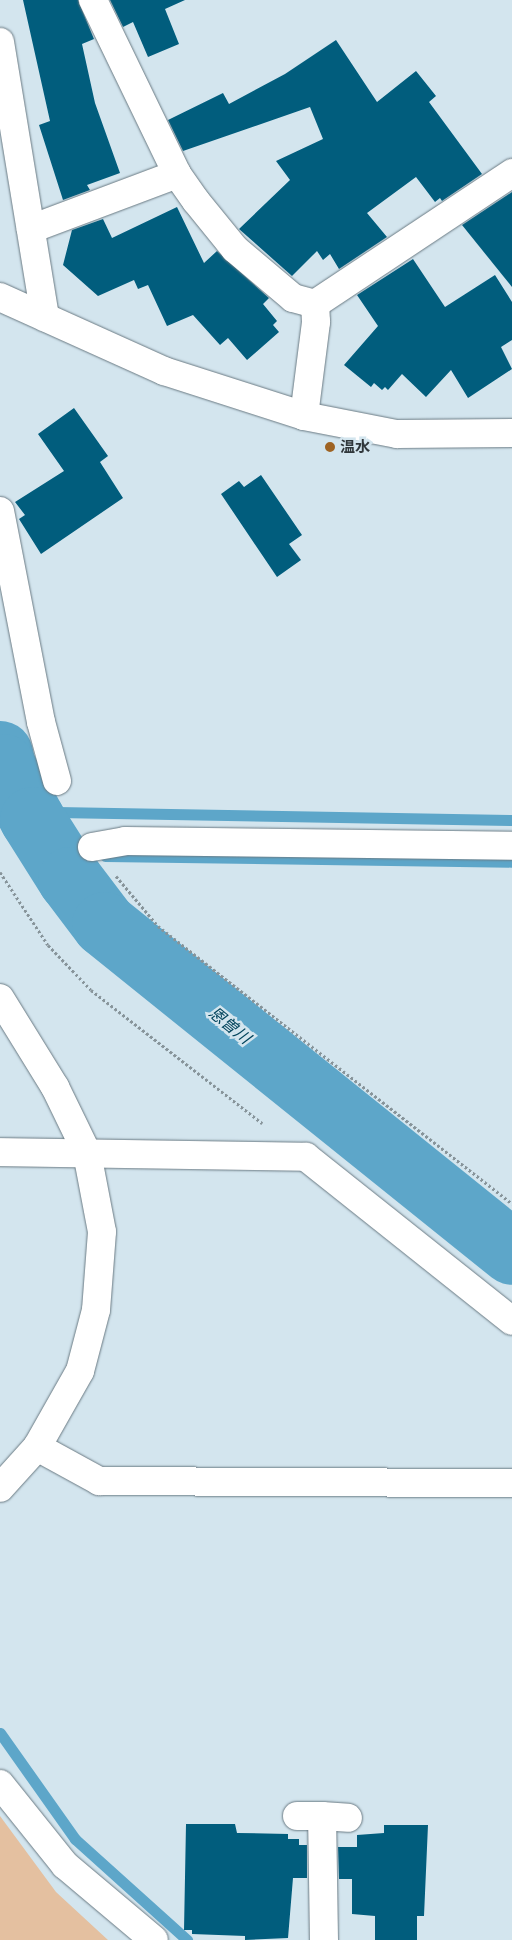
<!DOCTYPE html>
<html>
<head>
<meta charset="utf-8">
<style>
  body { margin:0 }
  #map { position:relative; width:512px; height:1940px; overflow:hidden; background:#d3e5ee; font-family:Mulish,"Noto Sans JP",sans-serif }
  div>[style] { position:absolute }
  .green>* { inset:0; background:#e4c0a0 }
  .stream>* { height:11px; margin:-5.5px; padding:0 5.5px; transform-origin:5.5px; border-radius:5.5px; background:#5da6c9 }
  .river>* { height:65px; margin:-32.5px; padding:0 32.5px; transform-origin:32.5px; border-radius:32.5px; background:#5da6c9 }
  .building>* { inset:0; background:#015d7d }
  .path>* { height:3px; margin-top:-1.5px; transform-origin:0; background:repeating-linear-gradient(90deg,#87949a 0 2.5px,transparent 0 5px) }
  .roads { filter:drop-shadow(0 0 1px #6a7a83) drop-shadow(0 0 1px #6a7a83) }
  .minor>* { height:28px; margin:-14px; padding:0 14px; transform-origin:14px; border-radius:14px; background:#fff }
  .tertiary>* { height:28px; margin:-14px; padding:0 14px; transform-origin:14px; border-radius:14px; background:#fff }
  .dots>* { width:14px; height:14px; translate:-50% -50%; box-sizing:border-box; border:2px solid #d3e5ee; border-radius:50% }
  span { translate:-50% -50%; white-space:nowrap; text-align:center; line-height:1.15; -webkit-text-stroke:5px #d3e5ee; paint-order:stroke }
  .poi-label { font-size:15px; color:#30373b; font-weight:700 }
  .left { translate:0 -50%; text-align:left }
  .water-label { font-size:16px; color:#02445c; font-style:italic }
</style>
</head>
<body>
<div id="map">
  <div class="green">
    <i style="clip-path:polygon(0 1816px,56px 1892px,108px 1940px,0 1940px)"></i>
  </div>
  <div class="stream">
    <i style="left:0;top:811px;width:512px;rotate:1.01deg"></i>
    <i style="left:105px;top:856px;width:407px;rotate:0.8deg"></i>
    <i style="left:66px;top:873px;width:22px;rotate:-24deg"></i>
    <i style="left:0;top:1733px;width:130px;rotate:54.7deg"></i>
    <i style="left:75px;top:1839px;width:151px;rotate:42deg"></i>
  </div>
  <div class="river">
    <i style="left:0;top:753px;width:13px;rotate:77deg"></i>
    <i style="left:3px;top:766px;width:60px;rotate:61.3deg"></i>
    <i style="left:32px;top:819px;width:71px;rotate:57.7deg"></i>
    <i style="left:70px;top:879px;width:56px;rotate:52.9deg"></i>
    <i style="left:104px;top:924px;width:523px;rotate:38.8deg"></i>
  </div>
  <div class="building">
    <i style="clip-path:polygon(23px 0,78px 0,94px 39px,82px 44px,95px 103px,120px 173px,87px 185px,90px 190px,63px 200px,39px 125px,50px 121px)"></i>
    <i style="clip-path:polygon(110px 0,185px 0,165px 9px,179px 44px,148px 57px,133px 22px,123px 27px)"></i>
    <i style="clip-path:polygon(336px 40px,377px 102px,416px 71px,436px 96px,429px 102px,482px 174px,442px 201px,440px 198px,435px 202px,416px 177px,367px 213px,387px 237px,339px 269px,330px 254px,323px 260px,317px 251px,292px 276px,239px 229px,290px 180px,276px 161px,323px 139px,310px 107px,183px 151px,168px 120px,223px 93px,229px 104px,285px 74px)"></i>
    <i style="clip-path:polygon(512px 192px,512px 287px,462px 225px)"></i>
    <i style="clip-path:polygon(177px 207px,204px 263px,217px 251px,269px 298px,263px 304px,277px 321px,273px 325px,279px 332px,247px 360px,228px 338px,220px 345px,193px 315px,167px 326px,148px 285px,138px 289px,134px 280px,98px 296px,63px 265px,72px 230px,103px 219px,112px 238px)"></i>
    <i style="clip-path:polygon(413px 259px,445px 307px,495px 275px,512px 302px,512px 340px,501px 347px,512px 369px,468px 398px,451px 370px,426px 397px,402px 374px,388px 390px,385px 387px,382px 390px,374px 383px,371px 387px,344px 365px,378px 326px,357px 295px)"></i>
    <i style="clip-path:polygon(74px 408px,108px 456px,100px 462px,123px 498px,41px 554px,19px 519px,25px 515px,15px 502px,64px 471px,38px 434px)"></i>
    <i style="clip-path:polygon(261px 475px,302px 535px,289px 544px,301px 560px,277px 577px,221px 494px,239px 481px,244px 487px)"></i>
    <i style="clip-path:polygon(186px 1824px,235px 1824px,237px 1833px,288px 1834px,288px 1839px,299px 1839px,299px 1845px,307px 1845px,307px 1878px,293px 1878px,288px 1938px,245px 1940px,245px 1936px,192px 1934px,192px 1930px,184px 1930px)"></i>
    <i style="clip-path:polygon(384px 1825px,428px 1825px,424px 1916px,417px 1916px,417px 1940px,375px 1940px,375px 1916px,352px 1914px,352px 1879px,339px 1879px,338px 1847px,357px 1847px,357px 1835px,384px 1833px)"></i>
  </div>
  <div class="path">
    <i style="left:0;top:872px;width:87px;rotate:56.7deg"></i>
    <i style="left:48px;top:945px;width:62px;rotate:46.3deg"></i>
    <i style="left:91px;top:990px;width:217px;rotate:37.9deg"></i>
    <i style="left:116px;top:876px;width:65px;rotate:50deg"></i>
    <i style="left:158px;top:926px;width:450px;rotate:38.1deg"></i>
  </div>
  <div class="roads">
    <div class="minor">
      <i style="left:93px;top:0;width:193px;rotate:64.2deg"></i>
      <i style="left:177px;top:174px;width:33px;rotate:55deg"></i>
      <i style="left:196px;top:201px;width:62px;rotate:50.9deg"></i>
      <i style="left:235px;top:249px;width:76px;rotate:40.2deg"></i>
      <i style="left:293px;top:298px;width:23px;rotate:15deg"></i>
      <i style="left:31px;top:229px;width:156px;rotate:-20.6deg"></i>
      <i style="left:304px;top:416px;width:95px;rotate:-82.7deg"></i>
      <i style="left:316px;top:322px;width:18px;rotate:-93deg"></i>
      <i style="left:315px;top:304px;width:237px;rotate:-33.6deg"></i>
      <i style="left:0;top:511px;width:215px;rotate:79deg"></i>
      <i style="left:41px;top:722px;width:61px;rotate:74.8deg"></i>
      <i style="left:92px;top:847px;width:34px;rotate:-10deg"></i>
      <i style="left:125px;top:841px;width:387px;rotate:0.7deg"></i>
      <i style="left:0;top:1152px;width:306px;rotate:0.9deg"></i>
      <i style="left:306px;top:1157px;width:263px;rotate:38.5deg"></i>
      <i style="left:37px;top:1447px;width:71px;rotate:28.7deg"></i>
      <i style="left:99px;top:1481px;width:413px;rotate:0.3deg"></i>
      <i style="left:0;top:1784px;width:104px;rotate:51.3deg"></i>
      <i style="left:65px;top:1865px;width:116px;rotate:40.1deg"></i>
      <i style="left:297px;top:1816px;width:25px"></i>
      <i style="left:324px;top:1940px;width:124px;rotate:-90.9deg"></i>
      <i style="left:322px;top:1816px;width:26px;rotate:4deg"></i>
    </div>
    <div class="tertiary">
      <i style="left:0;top:42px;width:279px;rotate:80.7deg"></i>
      <i style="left:0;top:297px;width:180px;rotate:24.3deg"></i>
      <i style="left:164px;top:371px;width:147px;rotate:17.8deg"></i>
      <i style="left:304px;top:416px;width:95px;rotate:11deg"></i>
      <i style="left:397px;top:434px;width:115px;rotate:-0.5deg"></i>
      <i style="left:0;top:998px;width:105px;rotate:58.3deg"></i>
      <i style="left:55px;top:1087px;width:73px;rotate:64.1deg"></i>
      <i style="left:87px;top:1153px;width:80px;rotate:79.2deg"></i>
      <i style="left:102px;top:1232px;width:78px;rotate:94.4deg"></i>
      <i style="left:96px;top:1310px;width:63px;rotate:104.7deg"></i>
      <i style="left:80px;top:1371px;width:87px;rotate:119.5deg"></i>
      <i style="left:37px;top:1447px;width:55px;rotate:132.1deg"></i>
    </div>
  </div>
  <div class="dots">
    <i style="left:330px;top:447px;background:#9e6323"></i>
  </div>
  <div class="poi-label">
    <span class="left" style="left:340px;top:447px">温水</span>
  </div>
  <div class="water-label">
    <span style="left:230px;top:1025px;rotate:39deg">恩曽川</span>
  </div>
</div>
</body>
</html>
